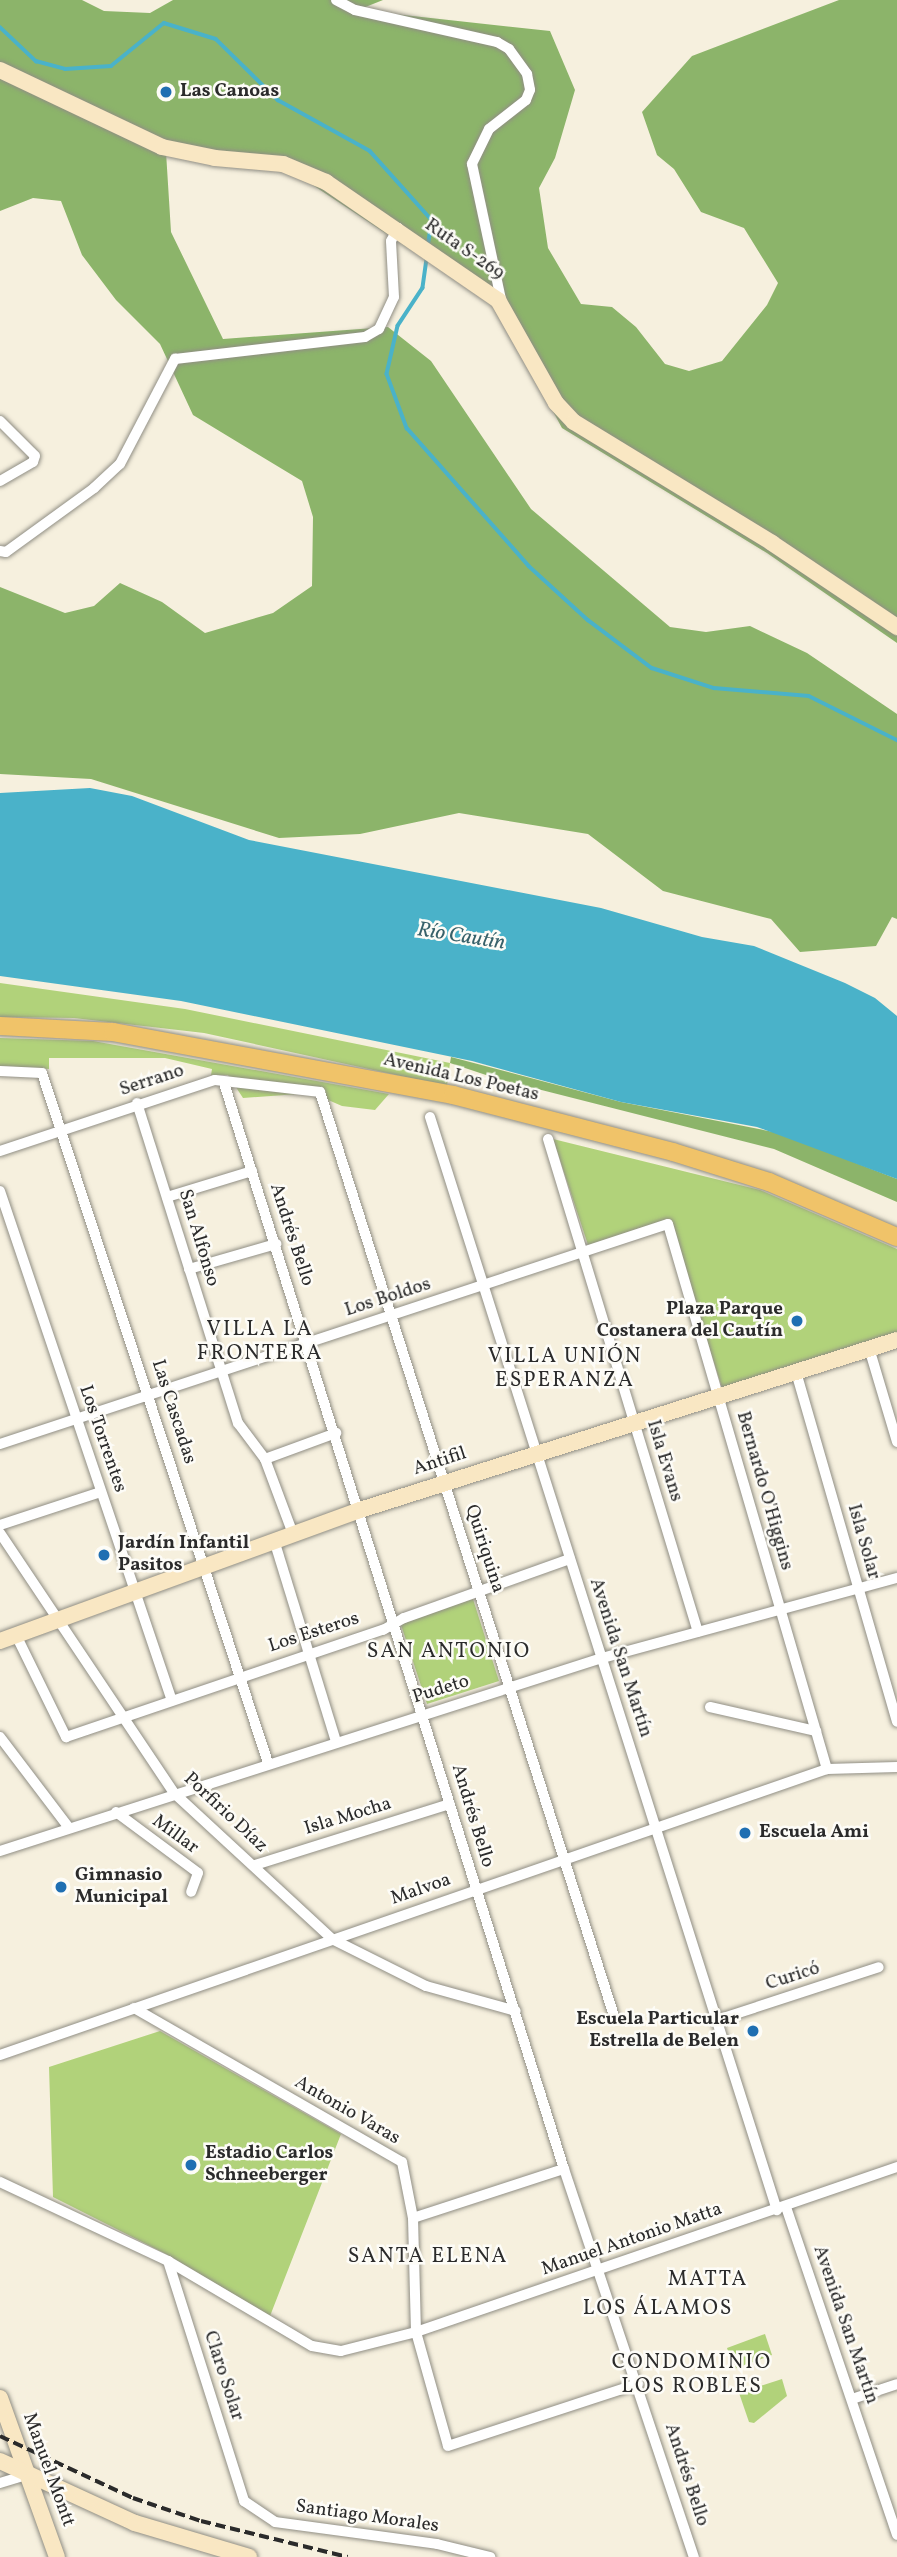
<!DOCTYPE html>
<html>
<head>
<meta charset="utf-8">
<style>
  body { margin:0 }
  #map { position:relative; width:897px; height:2557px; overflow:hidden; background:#f6f0de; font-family:Vollkorn,serif }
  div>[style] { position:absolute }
  .green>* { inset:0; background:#b1d27a }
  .forest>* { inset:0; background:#8cb46a }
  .water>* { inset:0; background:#4ab2c9 }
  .stream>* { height:3.5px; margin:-1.75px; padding:0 1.75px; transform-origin:1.75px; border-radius:1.75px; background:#4ab2c9 }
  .roads { filter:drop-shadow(0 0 2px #908e84) drop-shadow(0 0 2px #908e84) }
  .street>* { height:10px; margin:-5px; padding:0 5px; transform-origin:5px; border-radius:5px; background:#fff }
  .secondary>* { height:16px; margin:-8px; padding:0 8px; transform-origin:8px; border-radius:8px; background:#f9e7c3 }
  .primary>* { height:18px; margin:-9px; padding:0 9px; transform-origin:9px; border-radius:9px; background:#f0c369 }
  .rail>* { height:3.5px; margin-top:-1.75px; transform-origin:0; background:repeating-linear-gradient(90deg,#2b2b2b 0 10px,transparent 0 15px) }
  .dots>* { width:19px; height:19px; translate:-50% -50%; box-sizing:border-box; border:4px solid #fdfcf7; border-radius:50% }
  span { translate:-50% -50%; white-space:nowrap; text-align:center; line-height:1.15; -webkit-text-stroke:5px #fdfcf7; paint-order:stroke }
  .poi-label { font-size:19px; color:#2b2b2b; font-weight:700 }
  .left { translate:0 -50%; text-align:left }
  .right { translate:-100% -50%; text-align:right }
  .street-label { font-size:19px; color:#2b2b2b }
  .water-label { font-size:21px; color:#37616a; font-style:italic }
  .neighbourhood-label { font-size:21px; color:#2b2b2b; letter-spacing:2px }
</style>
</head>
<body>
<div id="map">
  <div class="green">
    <i style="clip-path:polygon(0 983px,185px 1009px,450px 1063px,447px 1086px,204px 1033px,74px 1018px,0 1017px)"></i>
    <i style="clip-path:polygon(0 1038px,93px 1041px,389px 1094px,375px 1110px,342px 1106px,312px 1093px,243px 1098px,228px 1075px,211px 1075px,212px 1069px,165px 1058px,49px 1058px,49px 1069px,0 1066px)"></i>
    <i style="clip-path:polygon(553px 1139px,760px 1190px,897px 1249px,897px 1337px,723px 1391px,669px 1220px,589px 1248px)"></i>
    <i style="clip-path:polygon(473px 1599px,499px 1681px,427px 1704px,400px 1622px)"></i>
    <i style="clip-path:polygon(160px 2031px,341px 2134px,270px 2316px,166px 2254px,53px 2197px,49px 2067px)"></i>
    <i style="clip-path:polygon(765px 2334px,772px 2355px,734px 2369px,727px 2348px)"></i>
    <i style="clip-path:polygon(782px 2379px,787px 2396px,754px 2423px,749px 2422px,739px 2393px)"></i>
  </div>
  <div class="forest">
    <i style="clip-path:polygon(0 0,82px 0,104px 11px,150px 13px,173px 0,383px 0,358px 10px,550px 31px,575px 90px,555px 158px,539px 188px,548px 248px,581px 304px,612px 307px,636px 327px,665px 364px,689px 371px,722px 361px,767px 305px,778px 283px,744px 228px,701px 212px,674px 169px,657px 155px,642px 112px,692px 56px,839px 0,897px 0,897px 643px,767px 553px,562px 428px,496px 306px,290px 170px,166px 152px,171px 232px,223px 339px,388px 327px,431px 361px,531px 509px,670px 627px,706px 632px,750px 626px,807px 653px,897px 714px,897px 919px,892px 917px,876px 946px,800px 952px,771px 919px,663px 891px,588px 834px,459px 813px,360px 834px,279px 838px,91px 779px,0 774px,0 587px,65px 613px,94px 606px,120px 583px,162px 602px,205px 633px,273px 613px,312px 586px,313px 517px,302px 481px,193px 415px,160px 344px,116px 300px,82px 255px,61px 201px,33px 198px,0 211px)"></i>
    <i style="clip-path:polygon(451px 1057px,621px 1102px,779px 1133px,897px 1179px,897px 1202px,774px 1149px,498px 1079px,450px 1063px)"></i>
  </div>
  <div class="water">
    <i style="clip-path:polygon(90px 788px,132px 796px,249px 840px,601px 908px,702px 937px,754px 946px,845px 983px,875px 998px,897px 1016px,897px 1179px,757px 1127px,621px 1102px,472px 1061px,181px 1001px,0 976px,0 793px)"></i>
  </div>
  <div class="stream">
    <i style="left:0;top:27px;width:50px;rotate:43.4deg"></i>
    <i style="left:36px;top:61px;width:30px;rotate:15deg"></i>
    <i style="left:65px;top:69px;width:46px;rotate:-3.7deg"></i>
    <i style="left:111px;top:66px;width:68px;rotate:-39.1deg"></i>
    <i style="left:164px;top:23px;width:54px;rotate:17.1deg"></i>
    <i style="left:216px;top:39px;width:87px;rotate:44.5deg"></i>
    <i style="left:278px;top:100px;width:105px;rotate:29deg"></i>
    <i style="left:370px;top:151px;width:93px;rotate:48.1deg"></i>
    <i style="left:432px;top:220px;width:27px;rotate:98deg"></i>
    <i style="left:427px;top:259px;width:29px;rotate:98deg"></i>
    <i style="left:423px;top:288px;width:45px;rotate:123.3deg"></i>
    <i style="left:398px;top:326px;width:49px;rotate:102.9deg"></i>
    <i style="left:387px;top:374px;width:58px;rotate:69.7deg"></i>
    <i style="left:407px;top:428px;width:184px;rotate:48.5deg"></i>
    <i style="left:529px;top:566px;width:80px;rotate:42.5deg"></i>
    <i style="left:588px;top:620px;width:80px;rotate:36.9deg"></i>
    <i style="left:652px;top:668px;width:65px;rotate:17.9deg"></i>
    <i style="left:714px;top:688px;width:95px;rotate:4.8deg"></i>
    <i style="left:809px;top:696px;width:98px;rotate:26.6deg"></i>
  </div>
  <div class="roads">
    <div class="street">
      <i style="left:336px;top:0;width:21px;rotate:28deg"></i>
      <i style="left:355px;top:10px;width:146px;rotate:12.7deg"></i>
      <i style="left:497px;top:42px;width:14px;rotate:30deg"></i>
      <i style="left:509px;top:49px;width:31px;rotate:54deg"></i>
      <i style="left:527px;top:74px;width:16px;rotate:79deg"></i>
      <i style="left:530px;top:90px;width:11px;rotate:112deg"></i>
      <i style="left:526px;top:100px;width:47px;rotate:141.9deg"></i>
      <i style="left:489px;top:129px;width:39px;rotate:116deg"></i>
      <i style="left:472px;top:164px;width:143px;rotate:77.9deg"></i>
      <i style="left:0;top:421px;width:49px;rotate:45deg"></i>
      <i style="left:35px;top:456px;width:6px;rotate:108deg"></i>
      <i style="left:33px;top:462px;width:38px;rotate:150deg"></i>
      <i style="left:0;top:551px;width:6px;rotate:9deg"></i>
      <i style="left:6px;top:552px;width:109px;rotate:-36deg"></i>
      <i style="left:94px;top:488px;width:35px;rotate:-43deg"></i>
      <i style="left:120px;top:464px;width:119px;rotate:-62.4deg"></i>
      <i style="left:175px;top:359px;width:191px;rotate:-6.6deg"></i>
      <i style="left:365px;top:337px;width:16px;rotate:-30deg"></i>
      <i style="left:379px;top:329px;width:35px;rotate:-65deg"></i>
      <i style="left:394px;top:297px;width:56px;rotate:-93.1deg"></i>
      <i style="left:391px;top:241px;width:15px;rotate:-62deg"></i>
      <i style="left:0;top:1071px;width:42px;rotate:2.7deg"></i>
      <i style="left:42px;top:1073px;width:726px;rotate:71.86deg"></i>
      <i style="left:224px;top:1083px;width:1138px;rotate:72.62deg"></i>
      <i style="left:564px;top:2169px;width:409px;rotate:71.5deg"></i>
      <i style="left:137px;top:1103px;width:336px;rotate:72.5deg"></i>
      <i style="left:238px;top:1423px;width:45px;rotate:53.1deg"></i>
      <i style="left:265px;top:1459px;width:80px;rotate:69.5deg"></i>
      <i style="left:430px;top:1117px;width:1147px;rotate:72.39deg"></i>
      <i style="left:548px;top:1139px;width:515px;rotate:73.08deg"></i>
      <i style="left:0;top:1151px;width:226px;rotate:-18.3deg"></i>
      <i style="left:215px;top:1080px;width:106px;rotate:6.5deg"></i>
      <i style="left:320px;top:1092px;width:970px;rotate:72.35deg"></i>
      <i style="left:0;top:1191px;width:535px;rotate:71.36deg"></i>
      <i style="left:167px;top:1197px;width:89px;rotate:-17deg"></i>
      <i style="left:189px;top:1269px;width:91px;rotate:-16deg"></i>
      <i style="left:869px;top:1348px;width:98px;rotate:73.4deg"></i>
      <i style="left:796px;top:1372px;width:364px;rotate:73.9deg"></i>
      <i style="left:0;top:1444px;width:703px;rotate:-18.23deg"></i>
      <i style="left:668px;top:1224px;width:568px;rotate:73.74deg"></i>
      <i style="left:265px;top:1459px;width:76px;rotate:-20.1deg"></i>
      <i style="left:0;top:1525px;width:106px;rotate:-18.1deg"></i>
      <i style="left:0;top:1533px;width:313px;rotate:56.2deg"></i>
      <i style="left:174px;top:1793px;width:215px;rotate:42.7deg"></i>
      <i style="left:332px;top:1939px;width:105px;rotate:26.6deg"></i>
      <i style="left:426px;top:1986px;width:93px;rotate:15.5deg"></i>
      <i style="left:274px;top:1540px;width:210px;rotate:72.9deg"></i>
      <i style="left:16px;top:1635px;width:114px;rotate:63.9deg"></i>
      <i style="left:66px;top:1737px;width:335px;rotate:-18.7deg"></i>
      <i style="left:383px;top:1630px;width:24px;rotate:-30deg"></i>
      <i style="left:404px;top:1618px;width:176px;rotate:-19.6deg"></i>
      <i style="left:710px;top:1707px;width:109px;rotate:12.8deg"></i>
      <i style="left:0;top:1737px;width:114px;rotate:52.8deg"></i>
      <i style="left:116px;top:1812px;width:102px;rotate:36.6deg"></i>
      <i style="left:198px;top:1873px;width:20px;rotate:110deg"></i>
      <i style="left:0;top:1851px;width:632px;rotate:-17.78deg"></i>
      <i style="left:602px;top:1658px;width:306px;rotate:-15.2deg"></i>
      <i style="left:255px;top:1865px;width:204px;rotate:-17.4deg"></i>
      <i style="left:134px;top:2008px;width:309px;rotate:29.9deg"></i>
      <i style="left:402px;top:2162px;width:57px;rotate:78.9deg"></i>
      <i style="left:413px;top:2218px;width:114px;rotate:88.5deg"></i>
      <i style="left:416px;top:2332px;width:118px;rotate:74.3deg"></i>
      <i style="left:448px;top:2446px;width:200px;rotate:-18.1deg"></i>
      <i style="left:717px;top:2020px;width:170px;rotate:-18.1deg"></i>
      <i style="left:0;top:2055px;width:875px;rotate:-19.08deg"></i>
      <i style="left:827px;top:1769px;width:70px;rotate:-1.6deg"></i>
      <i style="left:0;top:2182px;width:186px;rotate:25.2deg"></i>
      <i style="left:168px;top:2261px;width:167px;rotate:30.6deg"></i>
      <i style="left:312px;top:2346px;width:29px;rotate:10deg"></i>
      <i style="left:341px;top:2351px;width:77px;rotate:-14.2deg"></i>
      <i style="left:416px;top:2332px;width:509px;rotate:-18.93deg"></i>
      <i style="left:786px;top:2207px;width:346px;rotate:71.3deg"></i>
      <i style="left:413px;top:2218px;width:159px;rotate:-18deg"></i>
      <i style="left:168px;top:2261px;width:252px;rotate:72.4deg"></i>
      <i style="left:244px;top:2501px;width:37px;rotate:34deg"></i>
      <i style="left:275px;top:2522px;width:163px;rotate:7.7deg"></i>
      <i style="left:437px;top:2544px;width:55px;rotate:13.8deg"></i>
      <i style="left:852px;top:2399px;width:47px;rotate:-18.4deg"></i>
      <i style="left:0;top:2483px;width:30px;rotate:-17deg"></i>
    </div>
    <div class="secondary">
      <i style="left:0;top:70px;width:179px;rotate:25.4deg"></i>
      <i style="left:162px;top:147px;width:54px;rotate:11.7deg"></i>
      <i style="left:215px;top:158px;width:68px;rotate:5deg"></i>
      <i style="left:283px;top:164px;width:47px;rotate:22.7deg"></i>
      <i style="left:326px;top:182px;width:209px;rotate:34.5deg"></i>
      <i style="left:498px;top:300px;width:118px;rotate:60.6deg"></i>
      <i style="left:556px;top:403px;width:26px;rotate:47deg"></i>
      <i style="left:574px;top:422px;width:232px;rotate:31.4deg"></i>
      <i style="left:772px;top:543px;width:151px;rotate:33.9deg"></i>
      <i style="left:0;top:1641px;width:383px;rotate:-20deg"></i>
      <i style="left:360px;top:1510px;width:563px;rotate:-17.57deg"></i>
      <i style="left:0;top:2398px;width:169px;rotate:70.3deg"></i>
      <i style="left:0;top:2461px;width:149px;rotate:24.7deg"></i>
      <i style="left:135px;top:2523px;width:119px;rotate:16.6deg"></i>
    </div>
    <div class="primary">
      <i style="left:0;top:1026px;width:113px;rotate:3deg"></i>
      <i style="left:113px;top:1032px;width:346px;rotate:10.5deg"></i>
      <i style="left:453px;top:1095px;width:227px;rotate:14.5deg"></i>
      <i style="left:673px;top:1152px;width:101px;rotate:17.4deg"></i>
      <i style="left:769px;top:1182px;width:139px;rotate:23.3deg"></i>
    </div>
  </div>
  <div class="rail">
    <i style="left:0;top:2436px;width:147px;rotate:25deg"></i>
    <i style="left:133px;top:2498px;width:72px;rotate:18.7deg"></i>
    <i style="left:201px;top:2521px;width:151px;rotate:13.8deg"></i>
  </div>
  <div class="dots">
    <i style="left:166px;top:92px;background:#1f6fb2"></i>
    <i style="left:797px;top:1321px;background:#1f6fb2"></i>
    <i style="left:104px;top:1555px;background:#1f6fb2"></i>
    <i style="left:745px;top:1833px;background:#1f6fb2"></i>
    <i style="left:61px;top:1887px;background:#1f6fb2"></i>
    <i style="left:753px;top:2031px;background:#1f6fb2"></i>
    <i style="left:191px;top:2165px;background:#1f6fb2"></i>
  </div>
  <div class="poi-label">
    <span class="left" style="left:180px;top:92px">Las Canoas</span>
    <span class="right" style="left:783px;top:1321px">Plaza Parque<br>Costanera del Cautín</span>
    <span class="left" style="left:118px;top:1555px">Jardín Infantil<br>Pasitos</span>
    <span class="left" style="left:759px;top:1833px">Escuela Ami</span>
    <span class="left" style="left:75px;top:1887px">Gimnasio<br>Municipal</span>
    <span class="right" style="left:739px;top:2031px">Escuela Particular<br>Estrella de Belen</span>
    <span class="left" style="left:205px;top:2165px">Estadio Carlos<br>Schneeberger</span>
  </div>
  <div class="street-label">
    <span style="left:464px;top:250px;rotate:35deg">Ruta S-269</span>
    <span style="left:461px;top:1078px;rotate:13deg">Avenida Los Poetas</span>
    <span style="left:152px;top:1081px;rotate:-18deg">Serrano</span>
    <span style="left:291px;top:1235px;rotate:72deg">Andrés Bello</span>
    <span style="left:198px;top:1238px;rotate:73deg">San Alfonso</span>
    <span style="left:388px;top:1298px;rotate:-18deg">Los Boldos</span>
    <span style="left:173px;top:1412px;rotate:72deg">Las Cascadas</span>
    <span style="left:102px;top:1439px;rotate:71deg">Los Torrentes</span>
    <span style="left:664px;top:1461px;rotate:73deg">Isla Evans</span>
    <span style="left:440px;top:1462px;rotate:-18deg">Antifil</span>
    <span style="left:764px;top:1491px;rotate:74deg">Bernardo O'Higgins</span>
    <span style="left:863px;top:1542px;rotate:74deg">Isla Solar</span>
    <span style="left:484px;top:1549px;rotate:72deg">Quiriquina</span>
    <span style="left:314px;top:1633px;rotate:-18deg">Los Esteros</span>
    <span style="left:620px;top:1658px;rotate:72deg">Avenida San Martín</span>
    <span style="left:441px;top:1690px;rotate:-17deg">Pudeto</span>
    <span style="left:225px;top:1813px;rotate:43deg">Porfirio Díaz</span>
    <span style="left:472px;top:1816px;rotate:73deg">Andrés Bello</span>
    <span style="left:348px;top:1817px;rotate:-17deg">Isla Mocha</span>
    <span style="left:175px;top:1835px;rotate:36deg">Millar</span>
    <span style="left:421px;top:1890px;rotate:-19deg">Malvoa</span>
    <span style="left:793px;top:1977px;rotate:-18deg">Curicó</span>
    <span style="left:347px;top:2111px;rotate:30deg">Antonio Varas</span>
    <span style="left:632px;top:2240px;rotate:-19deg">Manuel Antonio Matta</span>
    <span style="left:845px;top:2325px;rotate:71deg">Avenida San Martín</span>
    <span style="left:223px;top:2376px;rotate:72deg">Claro Solar</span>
    <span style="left:48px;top:2470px;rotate:70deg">Manuel Montt</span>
    <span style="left:686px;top:2475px;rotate:72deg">Andrés Bello</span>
    <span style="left:367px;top:2517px;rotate:8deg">Santiago Morales</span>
  </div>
  <div class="water-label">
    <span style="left:461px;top:937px;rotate:9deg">Río Cautín</span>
  </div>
  <div class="neighbourhood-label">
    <span style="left:260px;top:1342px">VILLA LA<br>FRONTERA</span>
    <span style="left:565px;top:1369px">VILLA UNIÓN<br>ESPERANZA</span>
    <span style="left:449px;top:1652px">SAN ANTONIO</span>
    <span style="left:428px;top:2257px">SANTA ELENA</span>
    <span style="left:708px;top:2280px">MATTA</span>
    <span style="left:658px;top:2309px">LOS ÁLAMOS</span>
    <span style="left:692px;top:2375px">CONDOMINIO<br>LOS ROBLES</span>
  </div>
</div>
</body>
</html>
